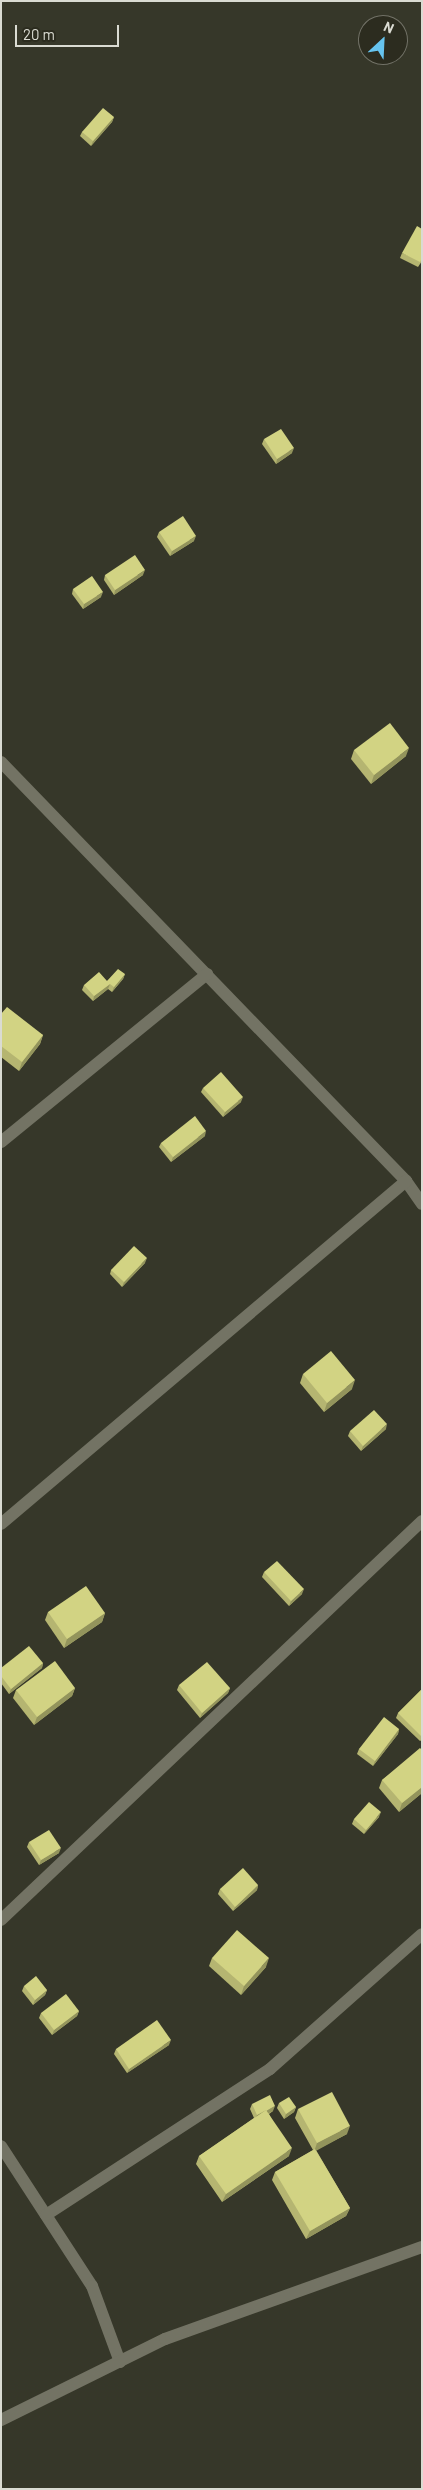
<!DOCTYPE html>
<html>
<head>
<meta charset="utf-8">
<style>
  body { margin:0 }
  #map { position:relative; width:423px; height:2490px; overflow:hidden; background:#363729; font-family:Barlow,sans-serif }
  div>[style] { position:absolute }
  .street>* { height:12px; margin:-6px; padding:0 6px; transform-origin:6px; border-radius:6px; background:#737364 }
  .wall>* { inset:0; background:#b5b571 }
  .shaded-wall>* { inset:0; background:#93945c }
  .building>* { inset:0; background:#d2d383 }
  span { translate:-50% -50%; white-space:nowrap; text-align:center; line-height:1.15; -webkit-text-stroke:5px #2c2c1f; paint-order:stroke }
  .frame { position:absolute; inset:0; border:2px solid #dadbd2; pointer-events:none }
  .north { position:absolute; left:358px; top:15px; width:50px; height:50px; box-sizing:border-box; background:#2c2c1f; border:1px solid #727267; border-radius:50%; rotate:25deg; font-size:14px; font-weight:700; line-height:20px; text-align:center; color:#dadbd2 }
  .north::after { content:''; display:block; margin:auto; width:18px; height:22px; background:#66c4ef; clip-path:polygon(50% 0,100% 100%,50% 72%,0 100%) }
  .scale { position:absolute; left:15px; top:25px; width:104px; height:22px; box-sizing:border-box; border:2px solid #dadbd2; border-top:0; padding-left:6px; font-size:15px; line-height:18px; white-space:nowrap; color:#dadbd2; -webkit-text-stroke:4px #2c2c1f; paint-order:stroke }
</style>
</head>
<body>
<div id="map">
  <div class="street">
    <i style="left:1px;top:762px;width:583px;rotate:45.97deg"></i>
    <i style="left:406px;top:1181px;width:28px;rotate:55deg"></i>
    <i style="left:1px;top:1142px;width:266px;rotate:-39.2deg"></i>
    <i style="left:1px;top:1524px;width:531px;rotate:-40.26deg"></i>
    <i style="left:1px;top:1920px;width:580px;rotate:-43.46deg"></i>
    <i style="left:1px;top:2146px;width:167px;rotate:57deg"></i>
    <i style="left:92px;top:2286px;width:81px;rotate:69.8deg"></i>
    <i style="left:46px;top:2215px;width:267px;rotate:-33.1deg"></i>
    <i style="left:270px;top:2069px;width:203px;rotate:-41.6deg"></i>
    <i style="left:1px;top:2420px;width:183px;rotate:-26.3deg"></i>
    <i style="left:165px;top:2339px;width:273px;rotate:-19.7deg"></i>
  </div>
  <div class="wall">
    <i style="clip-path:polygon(114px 117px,112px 122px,91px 146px,80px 136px,82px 132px)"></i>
    <i style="clip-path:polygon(402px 253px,422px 261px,418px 267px,400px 258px)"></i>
    <i style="clip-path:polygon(264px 439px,292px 453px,276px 464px,262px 444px)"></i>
    <i style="clip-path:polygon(159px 532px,194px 541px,170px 556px,157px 537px)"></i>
    <i style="clip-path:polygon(105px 575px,143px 575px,114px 595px,104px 580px)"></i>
    <i style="clip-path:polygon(73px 589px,101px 597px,83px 609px,72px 594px)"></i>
    <i style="clip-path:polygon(354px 750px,406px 756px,371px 784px,351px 759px)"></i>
    <i style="clip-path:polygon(125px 974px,123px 979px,112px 992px,108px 989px,93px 1001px,82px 990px,84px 985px,107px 981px)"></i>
    <i style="clip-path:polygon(1px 1014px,43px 1035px,40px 1044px,19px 1071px,1px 1057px)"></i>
    <i style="clip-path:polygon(203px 1088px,241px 1102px,223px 1117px,201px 1092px)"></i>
    <i style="clip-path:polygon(205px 1136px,171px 1162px,159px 1147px,161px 1143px)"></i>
    <i style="clip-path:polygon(145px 1263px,122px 1287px,110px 1274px,111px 1270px)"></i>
    <i style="clip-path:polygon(303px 1374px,352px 1389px,324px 1412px,300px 1383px)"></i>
    <i style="clip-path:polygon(386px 1429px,361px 1451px,348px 1436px,350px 1431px)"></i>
    <i style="clip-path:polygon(264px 1572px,302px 1594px,289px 1606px,262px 1577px)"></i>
    <i style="clip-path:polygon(48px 1612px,105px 1613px,102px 1622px,64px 1648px,45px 1620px)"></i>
    <i style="clip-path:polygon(43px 1663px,42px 1668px,9px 1694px,1px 1683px,1px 1668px)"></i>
    <i style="clip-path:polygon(179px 1685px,230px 1688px,228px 1693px,200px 1718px,177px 1690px)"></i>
    <i style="clip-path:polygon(75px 1688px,72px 1696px,34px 1725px,13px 1698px,16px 1690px)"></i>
    <i style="clip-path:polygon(422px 1689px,422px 1740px,420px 1741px,396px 1718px,398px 1713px)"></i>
    <i style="clip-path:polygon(399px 1729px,398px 1734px,373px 1766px,357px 1754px,359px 1749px)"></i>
    <i style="clip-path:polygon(422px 1750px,422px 1793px,399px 1812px,379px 1788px,382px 1780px)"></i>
    <i style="clip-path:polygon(379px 1817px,364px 1834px,352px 1824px,354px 1819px)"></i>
    <i style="clip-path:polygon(29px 1842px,59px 1853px,39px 1865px,27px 1847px)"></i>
    <i style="clip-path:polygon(258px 1885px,257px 1890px,233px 1911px,218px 1894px,220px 1889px)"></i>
    <i style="clip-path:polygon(212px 1958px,266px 1967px,241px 1995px,209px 1966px)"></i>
    <i style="clip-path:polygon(24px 1986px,47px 1990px,45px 1995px,33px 2005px,22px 1991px)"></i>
    <i style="clip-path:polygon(79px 2011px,77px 2016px,52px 2035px,39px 2018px,41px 2013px)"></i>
    <i style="clip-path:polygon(169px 2045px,127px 2073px,114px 2054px,116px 2049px)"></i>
    <i style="clip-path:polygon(279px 2103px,296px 2107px,294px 2112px,284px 2119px,277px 2108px)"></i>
    <i style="clip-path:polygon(252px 2104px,273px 2111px,269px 2114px,289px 2156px,222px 2202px,196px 2164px,199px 2156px,254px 2118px,250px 2109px)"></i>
    <i style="clip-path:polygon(298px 2109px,347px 2134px,316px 2150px,350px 2208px,346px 2216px,306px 2239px,272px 2180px,275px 2172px,313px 2150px,295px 2118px)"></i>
  </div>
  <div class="shaded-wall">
    <i style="clip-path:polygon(114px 117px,112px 122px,91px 146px,93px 141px)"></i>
    <i style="clip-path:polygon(294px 448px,292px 453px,276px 464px,277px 459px)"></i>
    <i style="clip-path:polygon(196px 536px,194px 541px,170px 556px,172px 551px)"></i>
    <i style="clip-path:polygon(145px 570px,143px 575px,114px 595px,115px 590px)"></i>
    <i style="clip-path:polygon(103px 592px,101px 597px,83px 609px,84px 604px)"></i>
    <i style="clip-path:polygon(409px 748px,406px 756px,371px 784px,374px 775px)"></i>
    <i style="clip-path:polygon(125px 974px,123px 979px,112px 992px,114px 987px)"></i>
    <i style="clip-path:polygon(110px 984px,108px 989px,93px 1001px,94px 996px)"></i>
    <i style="clip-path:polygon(43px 1035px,40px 1044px,19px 1071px,22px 1062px)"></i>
    <i style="clip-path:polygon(243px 1097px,241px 1102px,223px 1117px,225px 1112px)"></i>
    <i style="clip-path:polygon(206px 1131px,205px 1136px,171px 1162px,173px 1157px)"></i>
    <i style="clip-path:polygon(147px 1258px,145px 1263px,122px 1287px,124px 1282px)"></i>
    <i style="clip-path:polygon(355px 1380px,352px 1389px,324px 1412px,327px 1403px)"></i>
    <i style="clip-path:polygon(387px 1424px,386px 1429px,361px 1451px,363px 1446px)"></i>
    <i style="clip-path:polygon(304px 1589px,302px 1594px,289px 1606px,291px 1601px)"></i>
    <i style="clip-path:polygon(105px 1613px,102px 1622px,64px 1648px,67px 1639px)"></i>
    <i style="clip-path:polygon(43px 1663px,42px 1668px,9px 1694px,11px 1689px)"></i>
    <i style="clip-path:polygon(75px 1688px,72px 1696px,34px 1725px,37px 1717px)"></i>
    <i style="clip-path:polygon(230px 1688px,228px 1693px,200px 1718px,202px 1713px)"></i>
    <i style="clip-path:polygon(399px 1729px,398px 1734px,373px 1766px,375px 1761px)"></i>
    <i style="clip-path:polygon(422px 1787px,422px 1793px,399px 1812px,402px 1803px)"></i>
    <i style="clip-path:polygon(381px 1812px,379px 1817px,364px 1834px,366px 1830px)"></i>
    <i style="clip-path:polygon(61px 1848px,59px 1853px,39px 1865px,41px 1860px)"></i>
    <i style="clip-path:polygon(258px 1885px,257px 1890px,233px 1911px,235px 1907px)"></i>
    <i style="clip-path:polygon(269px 1958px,266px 1967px,241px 1995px,244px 1986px)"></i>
    <i style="clip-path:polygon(47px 1990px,45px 1995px,33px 2005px,35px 2000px)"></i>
    <i style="clip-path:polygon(79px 2011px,77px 2016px,52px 2035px,54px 2030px)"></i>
    <i style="clip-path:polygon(171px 2040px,169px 2045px,127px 2073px,129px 2069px)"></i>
    <i style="clip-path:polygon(275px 2106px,273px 2111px,255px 2120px,257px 2115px)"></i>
    <i style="clip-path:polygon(296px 2107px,294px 2112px,284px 2119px,286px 2114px)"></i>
    <i style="clip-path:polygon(350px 2126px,347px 2134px,314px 2152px,317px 2143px)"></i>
    <i style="clip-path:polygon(292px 2148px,289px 2156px,222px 2202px,226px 2194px)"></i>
    <i style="clip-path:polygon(350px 2208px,346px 2216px,306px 2239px,310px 2231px)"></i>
  </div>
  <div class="building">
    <i style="clip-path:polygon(103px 108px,114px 117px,93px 141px,82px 132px)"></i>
    <i style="clip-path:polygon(417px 226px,422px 229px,422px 259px,420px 262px,402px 253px)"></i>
    <i style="clip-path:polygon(281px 429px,294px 448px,277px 459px,264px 439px)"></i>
    <i style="clip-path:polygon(183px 516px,196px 536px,172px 551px,159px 532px)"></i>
    <i style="clip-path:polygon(135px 555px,145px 570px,115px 590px,105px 575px)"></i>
    <i style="clip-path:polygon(92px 576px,103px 592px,84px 604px,73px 589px)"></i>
    <i style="clip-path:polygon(390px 723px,409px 748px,374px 775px,354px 750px)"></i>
    <i style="clip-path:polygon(118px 969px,125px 974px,114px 987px,110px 984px,94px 996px,84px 985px,99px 972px,107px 981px)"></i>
    <i style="clip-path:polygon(7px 1007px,43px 1035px,22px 1062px,1px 1046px,1px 1014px)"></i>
    <i style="clip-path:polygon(221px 1072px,243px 1097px,225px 1112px,203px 1088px)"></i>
    <i style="clip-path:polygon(195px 1116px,206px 1131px,173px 1157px,161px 1143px)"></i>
    <i style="clip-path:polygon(134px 1246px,147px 1258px,124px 1282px,111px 1270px)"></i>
    <i style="clip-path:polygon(331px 1351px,355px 1380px,327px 1403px,303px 1374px)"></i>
    <i style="clip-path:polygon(374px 1410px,387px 1424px,363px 1446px,350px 1431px)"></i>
    <i style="clip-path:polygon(277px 1561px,304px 1589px,291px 1601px,264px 1572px)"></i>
    <i style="clip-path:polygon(86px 1586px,105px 1613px,67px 1639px,48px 1612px)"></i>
    <i style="clip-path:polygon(29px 1646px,43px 1663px,11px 1689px,1px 1676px,1px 1668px)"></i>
    <i style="clip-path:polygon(55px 1661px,75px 1688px,37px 1717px,16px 1690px)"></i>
    <i style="clip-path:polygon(207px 1662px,230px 1688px,202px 1713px,179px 1685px)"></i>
    <i style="clip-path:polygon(422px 1689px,422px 1737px,398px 1713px)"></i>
    <i style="clip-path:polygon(384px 1717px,399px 1729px,375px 1761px,359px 1749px)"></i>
    <i style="clip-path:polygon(420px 1748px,422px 1750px,422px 1787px,402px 1803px,382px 1780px)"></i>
    <i style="clip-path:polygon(369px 1802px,381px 1812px,366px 1830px,354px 1819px)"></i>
    <i style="clip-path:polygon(49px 1830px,61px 1848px,41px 1860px,29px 1842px)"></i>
    <i style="clip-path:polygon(243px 1868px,258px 1885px,235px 1907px,220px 1889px)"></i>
    <i style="clip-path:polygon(237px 1930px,269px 1958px,244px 1986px,212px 1958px)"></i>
    <i style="clip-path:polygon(36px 1976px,47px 1990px,35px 2000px,24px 1986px)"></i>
    <i style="clip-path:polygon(66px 1994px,79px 2011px,54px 2030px,41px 2013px)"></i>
    <i style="clip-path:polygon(157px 2020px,171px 2040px,129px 2069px,116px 2049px)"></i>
    <i style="clip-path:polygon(332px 2092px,350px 2126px,317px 2143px,298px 2109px)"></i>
    <i style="clip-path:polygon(270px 2095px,275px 2106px,266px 2111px,266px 2110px,257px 2115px,252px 2104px)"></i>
    <i style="clip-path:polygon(289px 2097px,296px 2107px,286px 2114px,279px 2103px)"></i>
    <i style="clip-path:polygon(266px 2110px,292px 2148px,226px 2194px,199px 2156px)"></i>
    <i style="clip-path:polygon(315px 2149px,350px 2208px,310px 2231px,275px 2172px)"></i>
  </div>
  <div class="frame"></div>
  <div class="north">N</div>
  <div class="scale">20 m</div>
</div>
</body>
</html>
